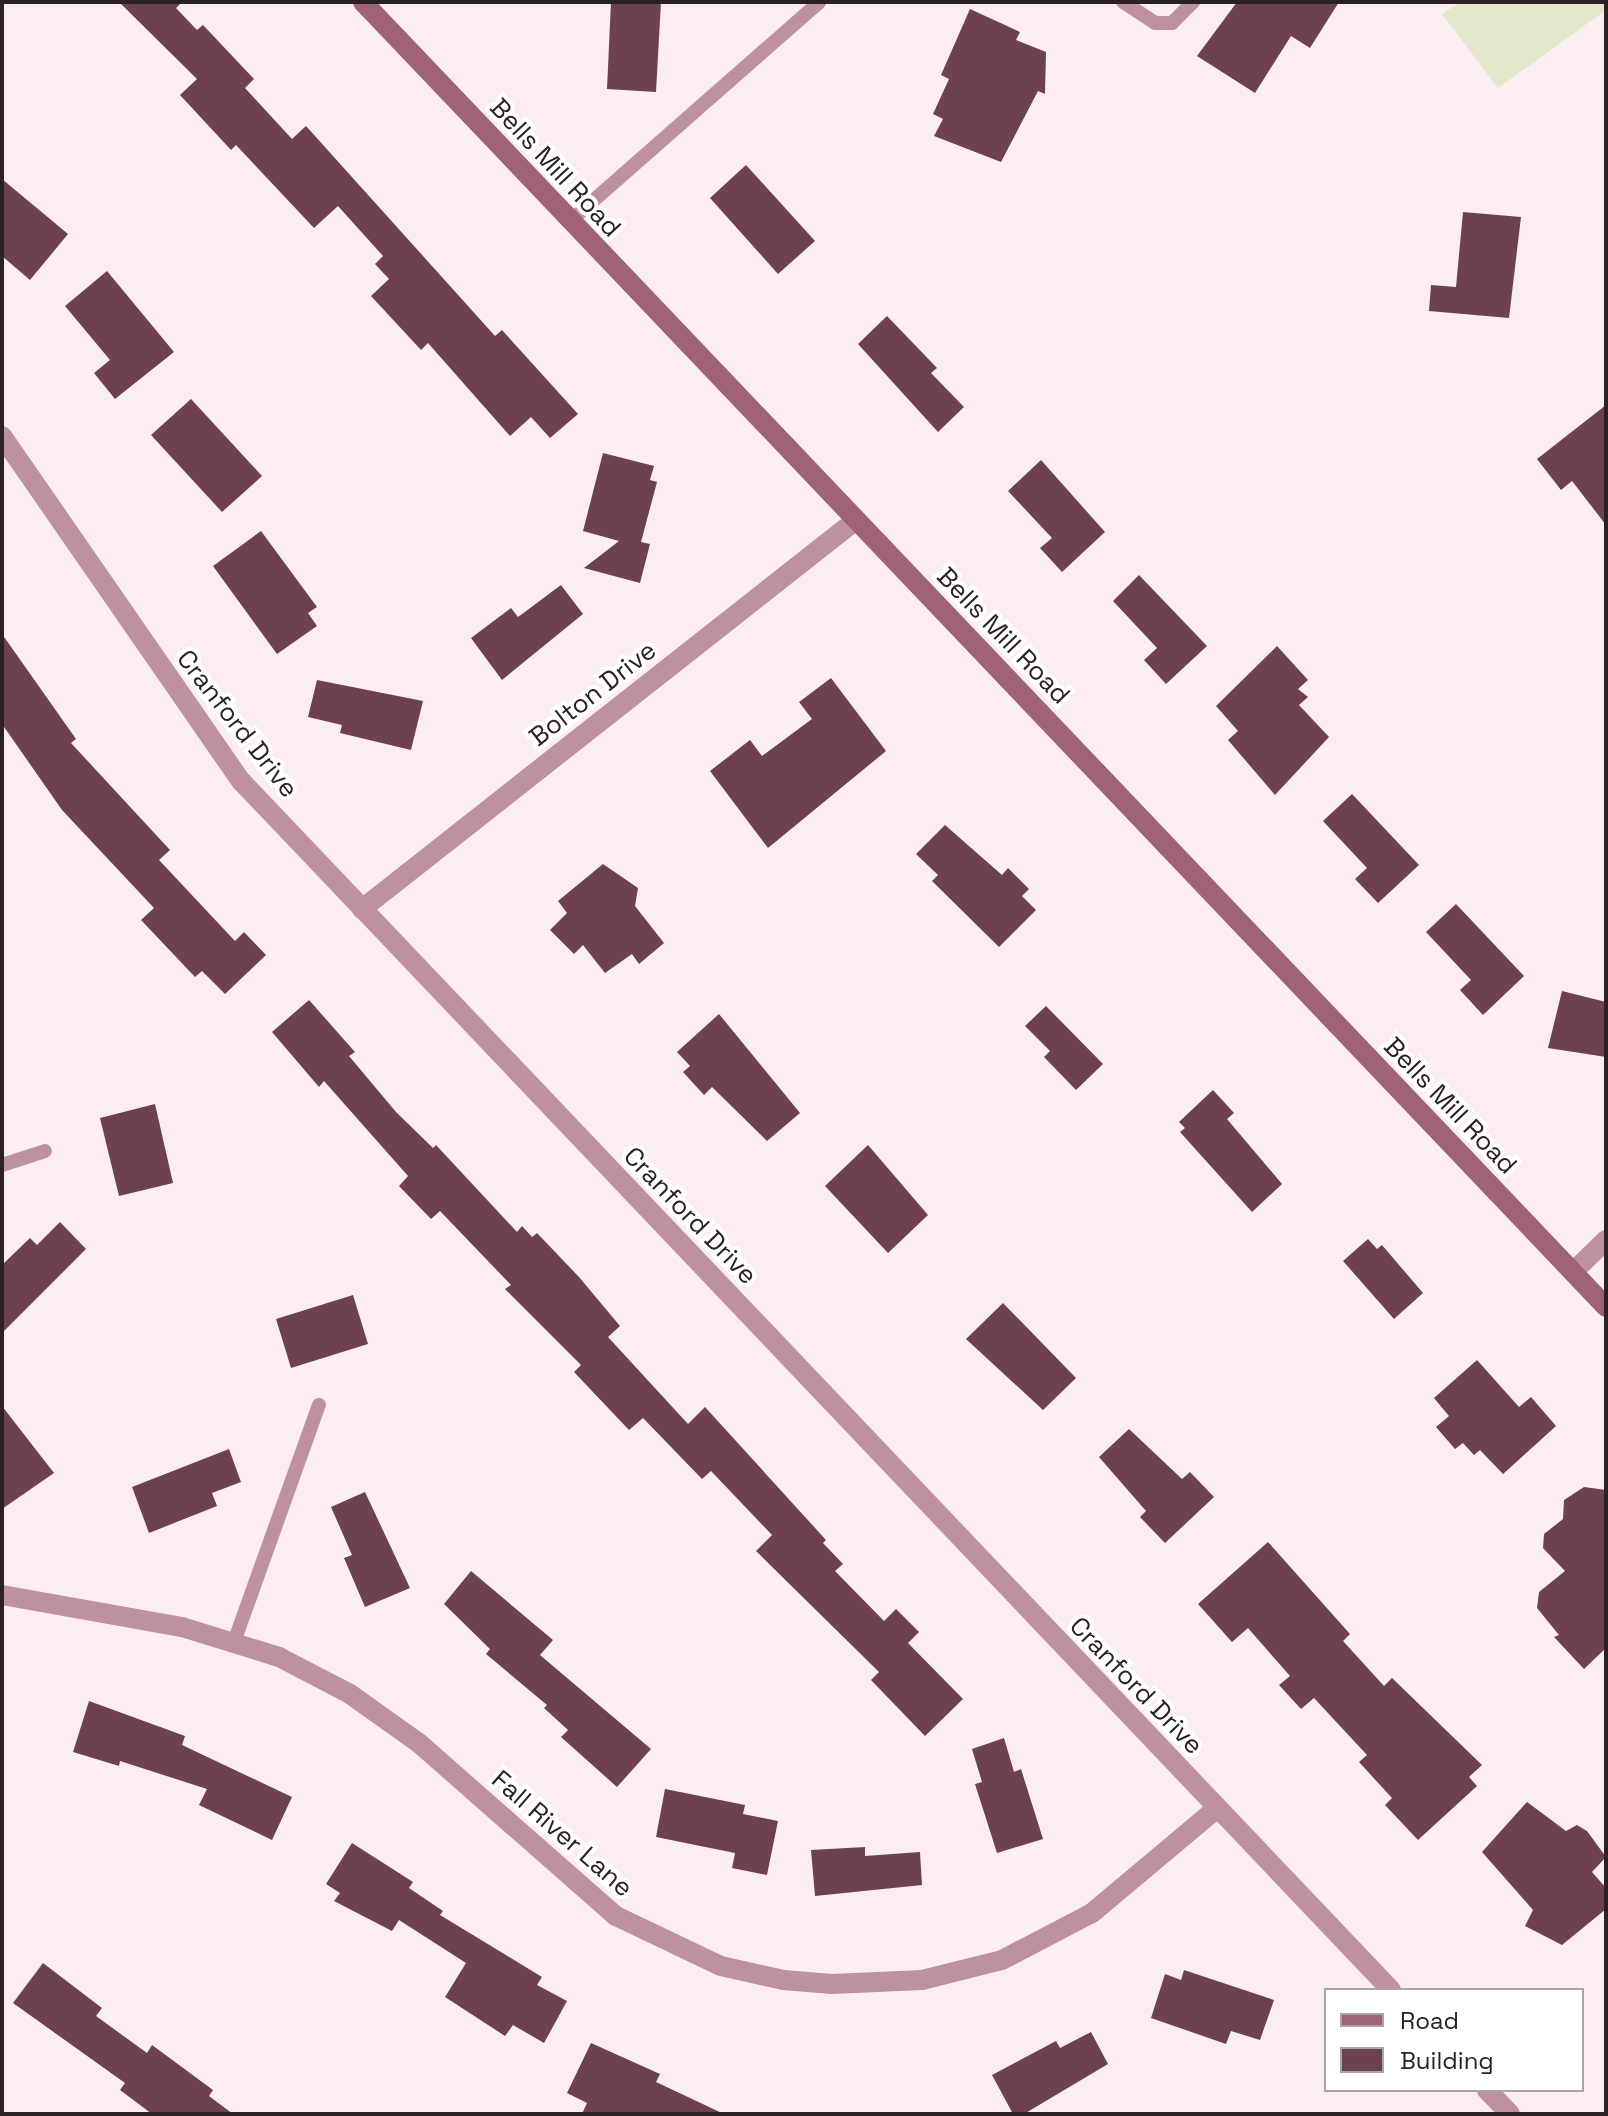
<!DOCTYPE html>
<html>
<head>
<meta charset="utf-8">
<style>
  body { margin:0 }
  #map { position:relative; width:1608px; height:2116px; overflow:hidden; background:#fcedf2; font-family:"Space Grotesk",sans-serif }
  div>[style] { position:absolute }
  .green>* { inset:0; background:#e1e8cb }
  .building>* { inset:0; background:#6d4152 }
  .lane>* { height:14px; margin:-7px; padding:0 7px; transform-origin:7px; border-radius:7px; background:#bd91a0 }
  .street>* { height:20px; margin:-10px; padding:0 10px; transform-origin:10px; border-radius:10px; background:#bd91a0 }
  .secondary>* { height:20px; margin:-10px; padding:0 10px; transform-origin:10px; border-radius:10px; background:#a06279 }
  span { translate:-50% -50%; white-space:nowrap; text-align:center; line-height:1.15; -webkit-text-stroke:8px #fff; paint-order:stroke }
  .street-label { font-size:26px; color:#292124 }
  .frame { position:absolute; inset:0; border:4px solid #292124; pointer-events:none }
  .legend { position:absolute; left:1324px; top:1988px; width:260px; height:104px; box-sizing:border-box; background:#fff; border:2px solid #a9a6a7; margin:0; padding:10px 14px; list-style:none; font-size:24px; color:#292124 }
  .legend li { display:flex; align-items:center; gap:16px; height:40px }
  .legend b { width:40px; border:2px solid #a9a6a7 }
</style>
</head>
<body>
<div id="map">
  <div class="green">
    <i style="clip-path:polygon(1460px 2px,1606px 2px,1606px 10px,1498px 88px,1442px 14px)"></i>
  </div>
  <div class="building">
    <i style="clip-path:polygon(119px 2px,182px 2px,176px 8px,197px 30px,203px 25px,254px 79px,245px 88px,292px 139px,306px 126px,495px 336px,502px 330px,578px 414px,550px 438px,531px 417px,510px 436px,428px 343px,421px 350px,371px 296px,389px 279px,375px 264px,383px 256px,338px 206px,314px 228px,236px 145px,231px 150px,180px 95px,197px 79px)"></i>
    <i style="clip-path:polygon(611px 2px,661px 2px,656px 92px,607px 89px)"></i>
    <i style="clip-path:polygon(1237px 2px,1339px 2px,1310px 48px,1291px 36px,1255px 93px,1197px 56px)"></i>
    <i style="clip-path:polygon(970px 9px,1020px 32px,1016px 40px,1046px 52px,1045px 94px,1038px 91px,1001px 162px,934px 136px,943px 119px,933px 114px,949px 79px,941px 75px)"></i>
    <i style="clip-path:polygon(746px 165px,815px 241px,778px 274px,710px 198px)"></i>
    <i style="clip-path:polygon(2px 179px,68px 234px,30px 280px,2px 256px)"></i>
    <i style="clip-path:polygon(1463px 212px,1521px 217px,1509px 318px,1429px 311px,1431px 285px,1456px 287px)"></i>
    <i style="clip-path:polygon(107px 271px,174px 352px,115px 399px,94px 373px,110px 360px,65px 306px)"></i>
    <i style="clip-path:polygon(887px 316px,937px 368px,931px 373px,964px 407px,938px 432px,858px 344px)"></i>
    <i style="clip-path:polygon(191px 399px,262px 476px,222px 512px,151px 435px)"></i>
    <i style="clip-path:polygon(1606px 405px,1606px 525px,1572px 481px,1561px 490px,1537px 459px)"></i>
    <i style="clip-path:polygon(603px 453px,654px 466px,650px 480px,657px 482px,641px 542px,650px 544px,640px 583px,584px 568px,619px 541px,583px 531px)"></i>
    <i style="clip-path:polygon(1041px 460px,1105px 532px,1062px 572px,1040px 548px,1052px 538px,1008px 491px)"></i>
    <i style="clip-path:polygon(261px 531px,317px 607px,308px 613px,317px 626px,277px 654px,213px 566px)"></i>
    <i style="clip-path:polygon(1139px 575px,1207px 646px,1166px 684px,1144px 660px,1157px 648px,1113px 601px)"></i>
    <i style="clip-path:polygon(561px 585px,583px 614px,502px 680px,471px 638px,511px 608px,518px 617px)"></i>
    <i style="clip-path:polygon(2px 634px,76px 739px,71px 743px,170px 850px,159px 860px,235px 941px,244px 932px,266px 955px,225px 994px,202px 971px,195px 977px,141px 920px,154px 908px,62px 810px,2px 724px)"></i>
    <i style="clip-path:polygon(1277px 646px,1308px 680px,1298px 689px,1308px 697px,1299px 705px,1329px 737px,1275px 795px,1228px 740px,1238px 731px,1216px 706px)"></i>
    <i style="clip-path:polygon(831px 678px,886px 751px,768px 848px,710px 771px,750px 740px,762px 756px,812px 719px,799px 702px)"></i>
    <i style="clip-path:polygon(317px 680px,423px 701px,411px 750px,340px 733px,342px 725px,308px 717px)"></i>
    <i style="clip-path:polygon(1352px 794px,1419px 865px,1378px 903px,1355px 879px,1367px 868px,1323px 821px)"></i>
    <i style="clip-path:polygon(945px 825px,1002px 875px,1008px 868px,1029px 889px,1022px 896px,1036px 910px,999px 947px,932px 881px,938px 875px,916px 854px)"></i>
    <i style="clip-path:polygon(603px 864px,638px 888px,635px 906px,664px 943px,639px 964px,632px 954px,605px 973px,583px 945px,574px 954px,550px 930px,567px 913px,558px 901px)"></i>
    <i style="clip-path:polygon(1456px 904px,1524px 976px,1483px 1015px,1460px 990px,1471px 980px,1426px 932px)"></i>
    <i style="clip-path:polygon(1562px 991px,1606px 1002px,1606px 1057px,1548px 1048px)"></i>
    <i style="clip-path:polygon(309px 1000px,355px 1052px,349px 1056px,396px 1112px,433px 1148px,436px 1145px,517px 1232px,522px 1226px,532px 1237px,537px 1233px,579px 1277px,620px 1326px,608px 1337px,688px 1424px,705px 1407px,826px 1540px,823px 1543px,843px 1564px,835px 1571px,884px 1621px,896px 1609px,919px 1632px,908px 1643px,963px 1699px,925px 1736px,871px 1680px,879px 1672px,756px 1551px,772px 1535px,711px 1471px,702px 1479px,643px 1418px,629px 1430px,574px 1372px,581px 1365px,505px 1289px,511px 1285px,440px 1211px,431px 1219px,399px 1186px,408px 1176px,324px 1081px,319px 1087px,272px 1032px)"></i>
    <i style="clip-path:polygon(1046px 1006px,1103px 1064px,1076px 1090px,1044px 1057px,1050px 1051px,1025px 1026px)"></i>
    <i style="clip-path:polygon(719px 1014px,800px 1113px,767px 1141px,712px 1087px,704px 1095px,683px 1072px,690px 1066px,677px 1052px)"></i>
    <i style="clip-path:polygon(1213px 1090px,1234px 1113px,1227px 1119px,1282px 1184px,1252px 1212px,1180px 1132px,1185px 1128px,1179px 1122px)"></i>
    <i style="clip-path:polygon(155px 1104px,173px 1183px,119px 1196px,100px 1118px)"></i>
    <i style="clip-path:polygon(868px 1145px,928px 1215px,888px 1253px,825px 1186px)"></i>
    <i style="clip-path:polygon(60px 1222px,86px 1249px,2px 1333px,2px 1265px,30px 1238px,37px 1245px)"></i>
    <i style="clip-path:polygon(1368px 1239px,1377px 1249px,1382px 1245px,1423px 1293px,1394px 1319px,1343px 1261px)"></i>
    <i style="clip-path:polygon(353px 1295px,368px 1344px,291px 1368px,276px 1319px)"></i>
    <i style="clip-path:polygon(1003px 1303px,1076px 1378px,1043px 1410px,966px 1339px)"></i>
    <i style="clip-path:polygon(1477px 1360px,1519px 1407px,1531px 1397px,1556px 1426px,1503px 1474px,1480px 1450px,1474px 1455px,1463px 1443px,1455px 1449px,1436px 1427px,1449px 1416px,1434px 1398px)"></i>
    <i style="clip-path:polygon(2px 1406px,54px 1473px,2px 1509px)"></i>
    <i style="clip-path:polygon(1129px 1429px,1182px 1479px,1190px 1472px,1214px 1497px,1165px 1543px,1140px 1517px,1146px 1511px,1099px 1457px)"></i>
    <i style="clip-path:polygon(229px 1449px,241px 1482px,212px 1493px,217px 1506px,149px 1533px,132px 1487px)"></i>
    <i style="clip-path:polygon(1584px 1487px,1606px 1490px,1606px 1648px,1584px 1669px,1554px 1637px,1559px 1635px,1537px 1608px,1539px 1592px,1565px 1571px,1543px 1548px,1544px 1534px,1563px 1519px,1564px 1500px)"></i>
    <i style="clip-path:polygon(365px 1492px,410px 1588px,365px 1607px,344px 1558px,352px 1555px,331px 1507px)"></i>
    <i style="clip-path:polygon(1268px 1542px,1350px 1634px,1343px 1641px,1384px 1686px,1392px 1678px,1482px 1765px,1469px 1777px,1477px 1786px,1418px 1840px,1385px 1805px,1392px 1798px,1359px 1762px,1367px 1755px,1314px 1698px,1301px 1709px,1279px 1685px,1290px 1676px,1248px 1628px,1232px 1642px,1198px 1604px)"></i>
    <i style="clip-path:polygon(471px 1571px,553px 1640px,540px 1655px,651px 1749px,617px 1787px,561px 1737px,568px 1730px,544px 1708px,547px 1705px,486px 1654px,490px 1649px,444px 1604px)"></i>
    <i style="clip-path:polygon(89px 1701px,185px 1736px,182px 1745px,292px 1797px,272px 1840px,199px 1805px,207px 1789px,120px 1761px,119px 1766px,73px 1752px)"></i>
    <i style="clip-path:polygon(1004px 1738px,1014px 1772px,1021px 1769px,1043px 1839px,997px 1853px,975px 1784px,982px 1782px,972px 1749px)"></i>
    <i style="clip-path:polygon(665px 1789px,745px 1805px,743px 1814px,778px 1821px,767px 1875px,732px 1868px,735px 1853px,656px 1837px)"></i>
    <i style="clip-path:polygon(1527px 1802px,1566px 1831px,1577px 1825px,1587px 1831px,1606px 1857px,1592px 1872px,1606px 1888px,1606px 1909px,1562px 1945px,1525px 1926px,1533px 1910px,1482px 1852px)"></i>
    <i style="clip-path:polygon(352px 1843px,413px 1882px,409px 1888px,443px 1911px,440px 1915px,542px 1977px,537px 1985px,567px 2001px,544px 2043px,513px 2025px,505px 2036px,445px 1997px,466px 1963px,399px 1920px,392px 1931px,334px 1901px,340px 1893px,326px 1884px)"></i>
    <i style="clip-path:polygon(865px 1847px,865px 1856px,920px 1852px,922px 1885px,815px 1896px,811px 1850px)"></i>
    <i style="clip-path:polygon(43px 1963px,102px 2008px,96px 2016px,147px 2053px,152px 2045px,213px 2090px,209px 2096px,233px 2114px,152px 2114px,120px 2090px,125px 2083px,13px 2003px)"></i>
    <i style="clip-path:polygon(1184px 1970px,1274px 2000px,1260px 2040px,1231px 2031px,1226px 2044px,1151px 2018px,1165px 1974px,1181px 1980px)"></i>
    <i style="clip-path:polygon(1091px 2032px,1108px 2064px,1024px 2114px,1013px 2114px,992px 2075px,1056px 2041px,1060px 2048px)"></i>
    <i style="clip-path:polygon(591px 2043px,660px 2074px,656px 2082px,724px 2114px,582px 2114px,587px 2103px,567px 2093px)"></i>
  </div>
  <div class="lane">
    <i style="left:1123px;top:2px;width:38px;rotate:33deg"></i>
    <i style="left:1155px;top:23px;width:17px"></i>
    <i style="left:1172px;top:23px;width:30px;rotate:-45deg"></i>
    <i style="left:569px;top:222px;width:333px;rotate:-41.3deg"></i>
    <i style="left:2px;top:1165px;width:45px;rotate:-18deg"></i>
    <i style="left:234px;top:1642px;width:252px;rotate:-70.3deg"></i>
  </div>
  <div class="street">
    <i style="left:2px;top:436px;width:421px;rotate:55.3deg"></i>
    <i style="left:242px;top:782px;width:1667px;rotate:46.43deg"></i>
    <i style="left:362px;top:909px;width:629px;rotate:-38.22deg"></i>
    <i style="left:1573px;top:1272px;width:46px;rotate:-44.1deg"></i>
    <i style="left:2px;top:1595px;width:183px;rotate:10.1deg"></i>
    <i style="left:182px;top:1627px;width:102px;rotate:17.2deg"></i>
    <i style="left:279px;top:1657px;width:80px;rotate:27.5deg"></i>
    <i style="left:350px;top:1694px;width:86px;rotate:35.5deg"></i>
    <i style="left:420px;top:1744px;width:261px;rotate:41.3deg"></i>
    <i style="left:616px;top:1916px;width:116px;rotate:25.5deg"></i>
    <i style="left:721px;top:1966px;width:64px;rotate:12.7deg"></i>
    <i style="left:783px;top:1980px;width:49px;rotate:4.7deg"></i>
    <i style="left:832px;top:1984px;width:90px;rotate:-2.5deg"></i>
    <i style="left:922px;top:1980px;width:82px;rotate:-14deg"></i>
    <i style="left:1002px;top:1960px;width:102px;rotate:-27.6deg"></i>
    <i style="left:1092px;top:1913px;width:163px;rotate:-40deg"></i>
    <i style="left:1487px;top:2090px;width:33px;rotate:46deg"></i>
  </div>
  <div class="secondary">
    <i style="left:363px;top:2px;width:1802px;rotate:46.39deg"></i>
  </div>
  <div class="street-label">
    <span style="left:555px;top:168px;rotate:47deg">Bells Mill Road</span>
    <span style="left:1003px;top:636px;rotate:46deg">Bells Mill Road</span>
    <span style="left:593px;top:694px;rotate:-38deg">Bolton Drive</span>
    <span style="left:237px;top:724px;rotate:52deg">Cranford Drive</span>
    <span style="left:1450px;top:1106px;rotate:46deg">Bells Mill Road</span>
    <span style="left:690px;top:1216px;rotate:46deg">Cranford Drive</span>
    <span style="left:1136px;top:1686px;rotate:46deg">Cranford Drive</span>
    <span style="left:562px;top:1834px;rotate:41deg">Fall River Lane</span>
  </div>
  <div class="frame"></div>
  <ul class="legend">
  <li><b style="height:10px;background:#a06279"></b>Road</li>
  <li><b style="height:22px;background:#6d4152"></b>Building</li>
  </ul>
</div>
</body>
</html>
